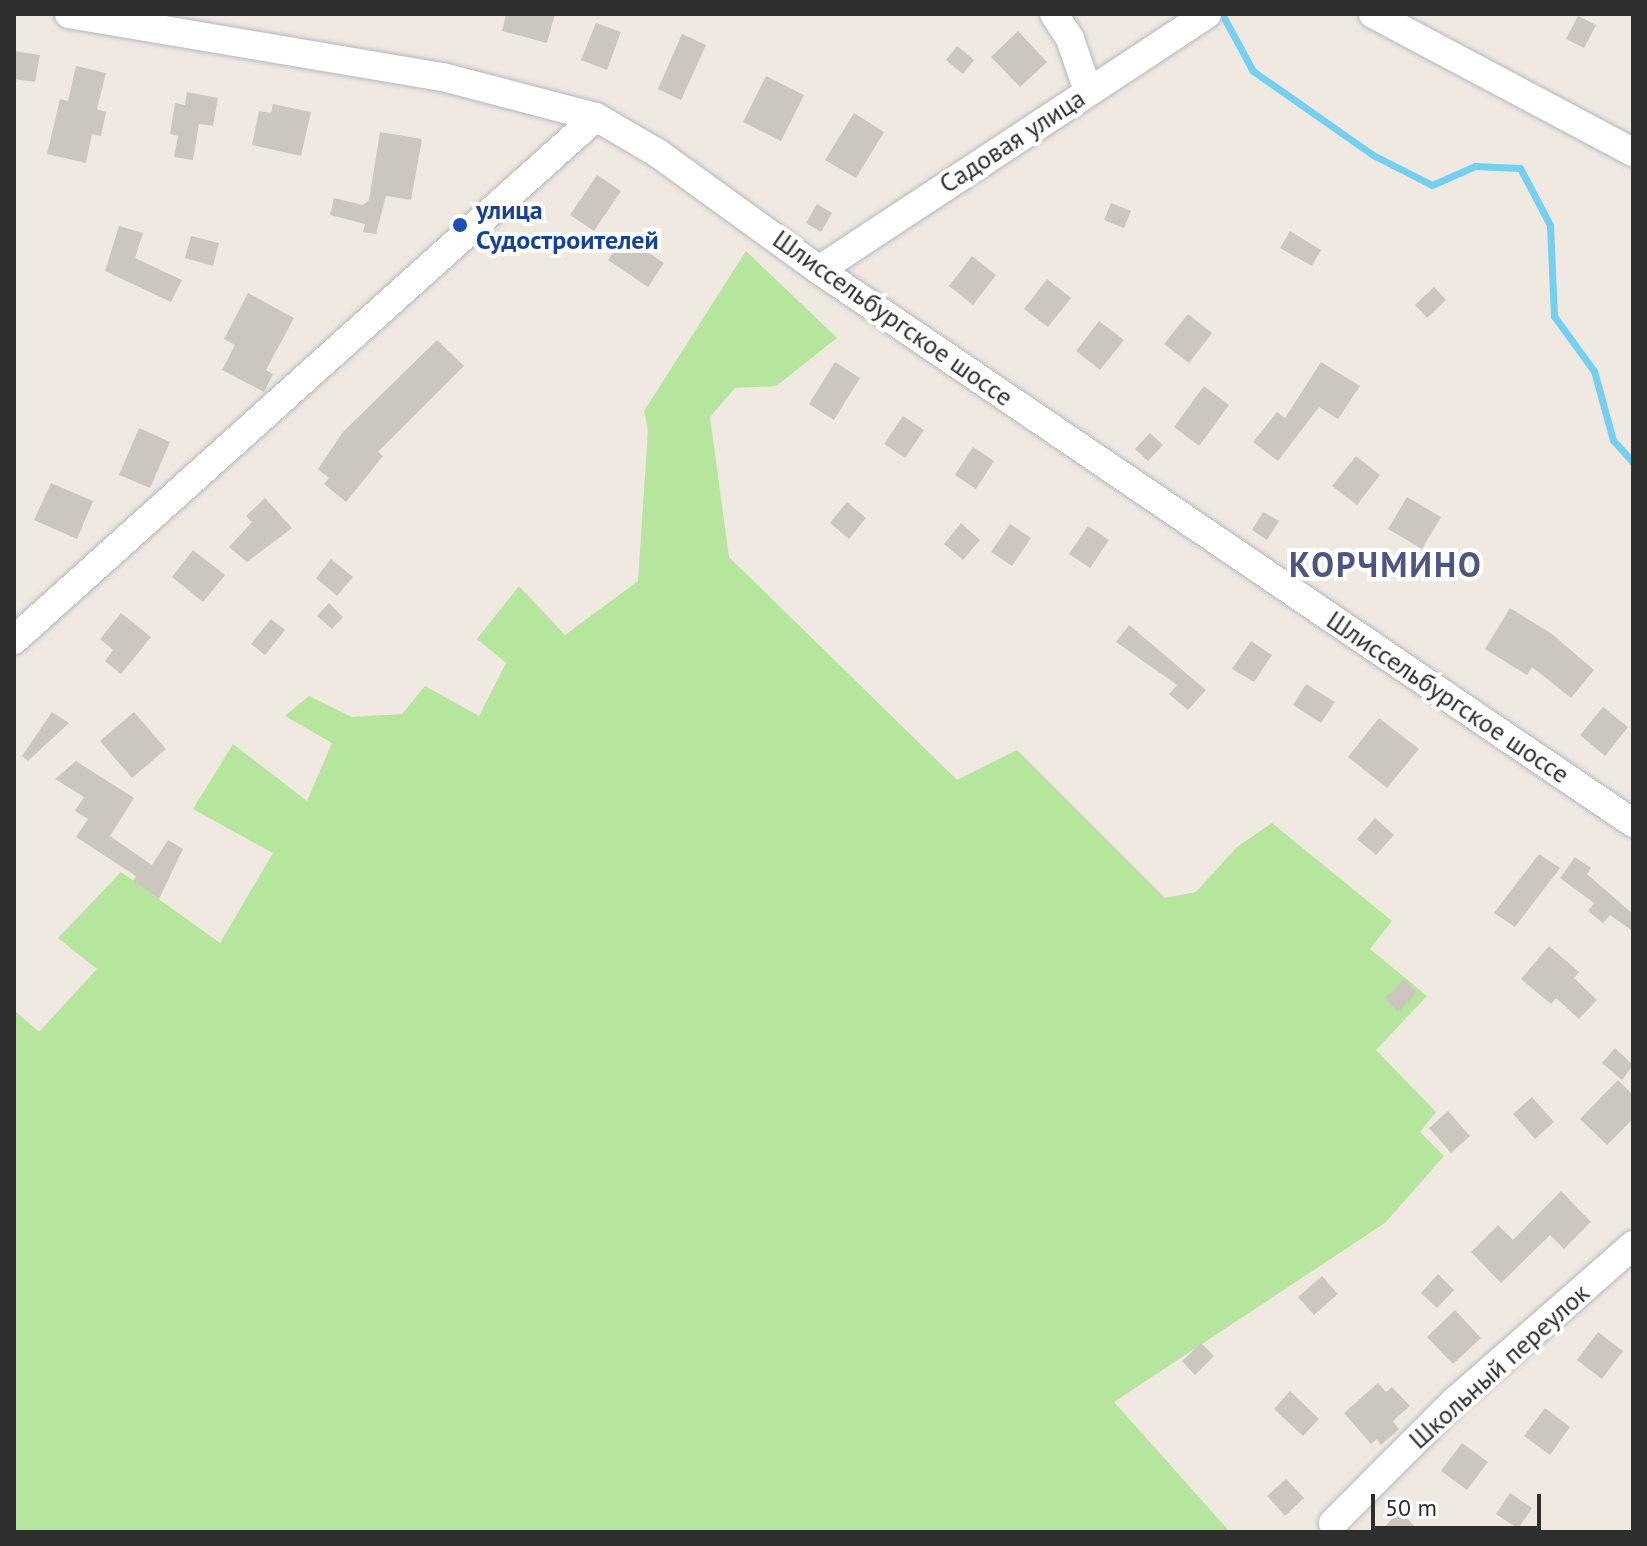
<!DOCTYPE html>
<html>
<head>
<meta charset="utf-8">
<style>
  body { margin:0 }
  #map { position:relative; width:1647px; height:1546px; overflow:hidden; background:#efe9e1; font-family:"PT Sans",sans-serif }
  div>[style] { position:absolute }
  .green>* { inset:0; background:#b6e59e }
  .stream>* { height:7px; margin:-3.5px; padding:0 3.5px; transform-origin:3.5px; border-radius:3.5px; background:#75cff0 }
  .building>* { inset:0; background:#cbc7bf }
  .roads { filter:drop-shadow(0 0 2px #b4b7c1) drop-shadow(0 0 2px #b4b7c1) }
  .minor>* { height:28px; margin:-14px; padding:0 14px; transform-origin:14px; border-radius:14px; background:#fff }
  .dots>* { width:22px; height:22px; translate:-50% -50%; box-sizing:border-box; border:4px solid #fff; border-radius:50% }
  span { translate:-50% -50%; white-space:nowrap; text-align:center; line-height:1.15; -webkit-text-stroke:8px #fff; paint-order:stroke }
  .street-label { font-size:26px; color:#2e2e2e }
  .transit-label { font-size:26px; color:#164399; font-weight:700 }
  .left { translate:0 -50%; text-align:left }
  .district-label { font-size:34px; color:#4d5680; font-weight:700; letter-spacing:2px }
  .frame { position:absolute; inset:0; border:16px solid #2e2e2e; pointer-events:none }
  .scale { position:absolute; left:1371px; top:1494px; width:170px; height:36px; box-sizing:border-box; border:4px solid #2e2e2e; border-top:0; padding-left:10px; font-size:24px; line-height:28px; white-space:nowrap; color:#2e2e2e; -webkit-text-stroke:6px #fff; paint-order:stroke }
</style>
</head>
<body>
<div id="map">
  <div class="green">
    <i style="clip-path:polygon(746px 251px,837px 338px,776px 386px,735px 388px,710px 417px,729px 557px,957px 780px,1017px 750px,1165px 898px,1196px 892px,1237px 847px,1272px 823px,1392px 921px,1370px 949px,1427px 996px,1376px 1050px,1436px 1112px,1420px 1132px,1444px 1156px,1385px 1223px,1114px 1402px,1230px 1532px,14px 1532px,14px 1010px,39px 1032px,97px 969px,58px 938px,121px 872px,220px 943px,273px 853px,193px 809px,233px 744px,307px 801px,332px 743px,285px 716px,309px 696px,352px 717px,402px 714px,425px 686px,479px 716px,506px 663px,477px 639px,519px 586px,565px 635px,638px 581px,648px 430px,644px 411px)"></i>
  </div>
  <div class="stream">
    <i style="left:1222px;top:14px;width:65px;rotate:61.5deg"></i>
    <i style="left:1253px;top:71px;width:146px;rotate:35deg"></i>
    <i style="left:1373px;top:155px;width:66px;rotate:27deg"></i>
    <i style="left:1432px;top:185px;width:47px;rotate:-23.8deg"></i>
    <i style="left:1475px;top:166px;width:45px;rotate:2.5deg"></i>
    <i style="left:1520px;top:168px;width:64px;rotate:62.2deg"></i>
    <i style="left:1550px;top:225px;width:91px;rotate:87.5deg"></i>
    <i style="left:1554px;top:316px;width:68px;rotate:54deg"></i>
    <i style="left:1594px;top:371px;width:72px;rotate:74.6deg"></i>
    <i style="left:1613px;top:440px;width:30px;rotate:48deg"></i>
  </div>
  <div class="building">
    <i style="clip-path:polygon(506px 14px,555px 14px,547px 43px,502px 31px)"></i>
    <i style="clip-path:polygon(1578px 16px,1596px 25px,1584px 48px,1566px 39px)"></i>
    <i style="clip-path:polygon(596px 23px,621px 32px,607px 70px,581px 60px)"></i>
    <i style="clip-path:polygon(1018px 31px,1047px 62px,1020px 87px,991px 57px)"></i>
    <i style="clip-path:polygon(682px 34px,706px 45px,681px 100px,658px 89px)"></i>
    <i style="clip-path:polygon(957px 46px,974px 60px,963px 74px,946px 60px)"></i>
    <i style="clip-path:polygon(14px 51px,40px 55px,35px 82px,14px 79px)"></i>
    <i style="clip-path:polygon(76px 66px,106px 73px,97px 109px,106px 112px,101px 136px,92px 134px,86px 163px,47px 154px,60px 99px,68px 101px)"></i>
    <i style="clip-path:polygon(766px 76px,804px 95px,781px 141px,743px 122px)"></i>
    <i style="clip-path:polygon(187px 92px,218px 98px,213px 126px,199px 124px,193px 160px,174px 157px,178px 136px,170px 134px,175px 103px,185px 105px)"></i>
    <i style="clip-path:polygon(273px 104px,311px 112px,301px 156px,252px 145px,259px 111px,271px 113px)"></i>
    <i style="clip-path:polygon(854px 113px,884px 132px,856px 178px,825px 160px)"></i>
    <i style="clip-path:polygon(380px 132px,422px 139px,411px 200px,386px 196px,376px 234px,363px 232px,365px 224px,330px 215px,334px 198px,363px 205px,369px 200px)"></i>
    <i style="clip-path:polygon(597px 175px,621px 191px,594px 231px,570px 215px)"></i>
    <i style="clip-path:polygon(1111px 203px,1131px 211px,1124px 228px,1104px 220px)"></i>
    <i style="clip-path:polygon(817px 204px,832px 213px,821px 232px,806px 223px)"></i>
    <i style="clip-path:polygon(119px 226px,143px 233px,135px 258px,182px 280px,171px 302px,105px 271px)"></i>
    <i style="clip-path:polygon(1290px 231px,1321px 250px,1312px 266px,1280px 248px)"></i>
    <i style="clip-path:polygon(191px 236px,219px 243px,213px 266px,185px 258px)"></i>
    <i style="clip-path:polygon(624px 236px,664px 263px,648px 287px,608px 260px)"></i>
    <i style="clip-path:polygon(972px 256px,996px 275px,973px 305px,949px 286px)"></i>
    <i style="clip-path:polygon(1047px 279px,1071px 298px,1048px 327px,1024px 309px)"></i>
    <i style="clip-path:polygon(1434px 287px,1446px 300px,1427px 318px,1415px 305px)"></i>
    <i style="clip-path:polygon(248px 293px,294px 318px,266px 370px,273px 374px,264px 392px,222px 370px,235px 345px,224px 339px)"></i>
    <i style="clip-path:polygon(1188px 314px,1212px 333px,1189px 363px,1164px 344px)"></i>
    <i style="clip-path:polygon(1099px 321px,1124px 340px,1100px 370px,1076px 351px)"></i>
    <i style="clip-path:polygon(437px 340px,464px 366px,378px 452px,383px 456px,346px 502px,324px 484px,329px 478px,318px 469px,343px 432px)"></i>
    <i style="clip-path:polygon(835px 362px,860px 378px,834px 420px,809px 404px)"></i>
    <i style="clip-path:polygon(1321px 362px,1360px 386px,1338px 419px,1319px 407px,1278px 461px,1253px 442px,1277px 412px,1285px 418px)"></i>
    <i style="clip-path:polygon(1204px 386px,1229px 405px,1199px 446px,1174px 427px)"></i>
    <i style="clip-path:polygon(903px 416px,924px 430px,905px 458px,884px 444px)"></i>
    <i style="clip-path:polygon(139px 428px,170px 442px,150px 488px,119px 475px)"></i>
    <i style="clip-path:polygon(1150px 433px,1163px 445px,1148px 461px,1135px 449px)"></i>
    <i style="clip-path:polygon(973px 447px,994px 461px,976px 489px,955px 475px)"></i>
    <i style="clip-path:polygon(1356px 456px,1380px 475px,1357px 505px,1332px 486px)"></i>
    <i style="clip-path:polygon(51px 483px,93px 501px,77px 539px,34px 520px)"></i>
    <i style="clip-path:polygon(1407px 497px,1441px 517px,1422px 549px,1388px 529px)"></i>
    <i style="clip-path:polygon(265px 498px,292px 528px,247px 562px,229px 547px,252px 522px,246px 516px)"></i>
    <i style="clip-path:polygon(847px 502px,866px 518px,849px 539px,830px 523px)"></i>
    <i style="clip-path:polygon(1263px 512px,1279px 521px,1267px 540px,1252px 530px)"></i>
    <i style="clip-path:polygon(961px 523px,980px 540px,963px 560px,944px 544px)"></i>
    <i style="clip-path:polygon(1010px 524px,1031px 538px,1012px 566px,991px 552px)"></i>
    <i style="clip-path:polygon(1088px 526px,1109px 540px,1090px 568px,1069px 554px)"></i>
    <i style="clip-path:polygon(193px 550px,225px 575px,203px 602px,172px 577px)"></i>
    <i style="clip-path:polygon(331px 559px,353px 577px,337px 596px,316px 578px)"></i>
    <i style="clip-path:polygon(329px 603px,343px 617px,332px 629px,317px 616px)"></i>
    <i style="clip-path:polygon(1510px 608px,1552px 634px,1594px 670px,1571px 698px,1532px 667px,1527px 675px,1485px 649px)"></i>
    <i style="clip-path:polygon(121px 613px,151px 637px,121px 674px,105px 661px,113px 650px,100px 639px)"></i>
    <i style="clip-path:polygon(271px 619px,285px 630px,265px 655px,251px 644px)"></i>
    <i style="clip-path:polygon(1129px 625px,1206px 690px,1188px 710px,1169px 694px,1177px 685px,1116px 642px)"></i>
    <i style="clip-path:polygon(1251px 641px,1272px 655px,1254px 682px,1232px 669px)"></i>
    <i style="clip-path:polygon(1306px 684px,1335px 702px,1321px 723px,1293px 705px)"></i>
    <i style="clip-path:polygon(1603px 707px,1628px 727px,1605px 756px,1580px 735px)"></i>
    <i style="clip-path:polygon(52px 712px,69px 723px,28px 761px,22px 756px)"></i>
    <i style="clip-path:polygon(134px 712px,166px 749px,132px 778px,100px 741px)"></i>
    <i style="clip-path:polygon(1379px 718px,1419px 749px,1387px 788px,1348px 757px)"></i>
    <i style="clip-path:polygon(76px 761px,134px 798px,110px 836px,152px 865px,168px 840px,183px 849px,159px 899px,133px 881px,136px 876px,76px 837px,88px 819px,75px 811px,84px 797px,55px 779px)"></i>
    <i style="clip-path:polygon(1375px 818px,1394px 835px,1376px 855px,1357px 839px)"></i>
    <i style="clip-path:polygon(1539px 854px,1560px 868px,1515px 927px,1494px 913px)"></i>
    <i style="clip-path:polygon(1575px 857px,1591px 868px,1587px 874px,1633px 914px,1631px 930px,1610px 915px,1603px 923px,1588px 911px,1594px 903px,1560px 878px)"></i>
    <i style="clip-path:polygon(1549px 946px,1579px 972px,1574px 978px,1597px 1000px,1579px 1019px,1556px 998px,1551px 1004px,1521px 979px)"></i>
    <i style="clip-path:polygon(1404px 979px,1417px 993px,1398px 1012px,1385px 998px)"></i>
    <i style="clip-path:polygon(1615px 1048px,1633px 1065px,1622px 1080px,1602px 1063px)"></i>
    <i style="clip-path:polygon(1618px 1080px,1633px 1095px,1633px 1119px,1607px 1145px,1580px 1119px)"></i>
    <i style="clip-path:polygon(1532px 1097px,1554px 1122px,1535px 1139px,1513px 1114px)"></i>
    <i style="clip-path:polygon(1448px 1111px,1470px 1136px,1451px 1153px,1429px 1128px)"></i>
    <i style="clip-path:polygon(1561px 1191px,1591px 1222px,1564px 1249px,1550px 1235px,1501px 1283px,1471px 1252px,1498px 1225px,1513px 1240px)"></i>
    <i style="clip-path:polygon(1438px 1274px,1454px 1290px,1437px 1308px,1421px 1293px)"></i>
    <i style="clip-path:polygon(1322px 1276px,1338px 1294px,1314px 1315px,1298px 1297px)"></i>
    <i style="clip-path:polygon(1455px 1310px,1481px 1338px,1453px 1364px,1427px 1337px)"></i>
    <i style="clip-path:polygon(1598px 1332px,1623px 1351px,1602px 1379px,1577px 1360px)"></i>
    <i style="clip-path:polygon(1201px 1343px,1214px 1356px,1195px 1375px,1182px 1361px)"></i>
    <i style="clip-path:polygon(1378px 1383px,1386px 1392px,1392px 1387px,1410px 1406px,1393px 1421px,1399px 1429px,1381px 1445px,1377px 1439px,1371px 1444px,1344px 1413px)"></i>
    <i style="clip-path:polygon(1290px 1391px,1319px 1419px,1303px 1436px,1274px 1409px)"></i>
    <i style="clip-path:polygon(1545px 1408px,1570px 1427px,1550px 1455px,1524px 1436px)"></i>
    <i style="clip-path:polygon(1462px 1443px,1488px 1462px,1467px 1490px,1441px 1471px)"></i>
    <i style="clip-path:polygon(1286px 1479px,1304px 1498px,1285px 1516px,1267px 1496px)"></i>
    <i style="clip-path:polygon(1510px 1493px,1532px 1508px,1518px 1529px,1496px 1514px)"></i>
    <i style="clip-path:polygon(1399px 1511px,1421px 1532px,1380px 1532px)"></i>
  </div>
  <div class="roads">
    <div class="minor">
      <i style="left:69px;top:14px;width:379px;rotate:9.6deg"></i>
      <i style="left:443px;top:77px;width:158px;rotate:14.7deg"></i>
      <i style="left:596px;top:117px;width:73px;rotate:30.4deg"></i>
      <i style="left:659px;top:154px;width:198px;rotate:35.9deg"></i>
      <i style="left:819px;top:270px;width:984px;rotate:34.19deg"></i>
      <i style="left:1054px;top:14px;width:30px;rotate:57deg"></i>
      <i style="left:1070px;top:39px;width:55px;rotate:70.9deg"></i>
      <i style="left:1373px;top:14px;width:294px;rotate:28deg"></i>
      <i style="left:819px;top:270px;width:465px;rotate:-33.4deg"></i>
      <i style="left:14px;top:640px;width:782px;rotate:-41.94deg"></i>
      <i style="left:1333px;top:1523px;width:173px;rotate:-45deg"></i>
      <i style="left:1455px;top:1401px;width:237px;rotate:-41.2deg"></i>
    </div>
  </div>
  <div class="dots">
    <i style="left:460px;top:225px;background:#1a4fb4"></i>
  </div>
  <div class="street-label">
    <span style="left:1012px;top:141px;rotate:-33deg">Садовая улица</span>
    <span style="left:893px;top:318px;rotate:35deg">Шлиссельбургское шоссе</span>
    <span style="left:1448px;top:697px;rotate:34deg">Шлиссельбургское шоссе</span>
    <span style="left:1499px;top:1366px;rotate:-42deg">Школьный переулок</span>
  </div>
  <div class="transit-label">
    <span class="left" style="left:476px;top:225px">улица<br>Судостроителей</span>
  </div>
  <div class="district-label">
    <span style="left:1386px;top:565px">КОРЧМИНО</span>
  </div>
  <div class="frame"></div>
  <div class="scale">50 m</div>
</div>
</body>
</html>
